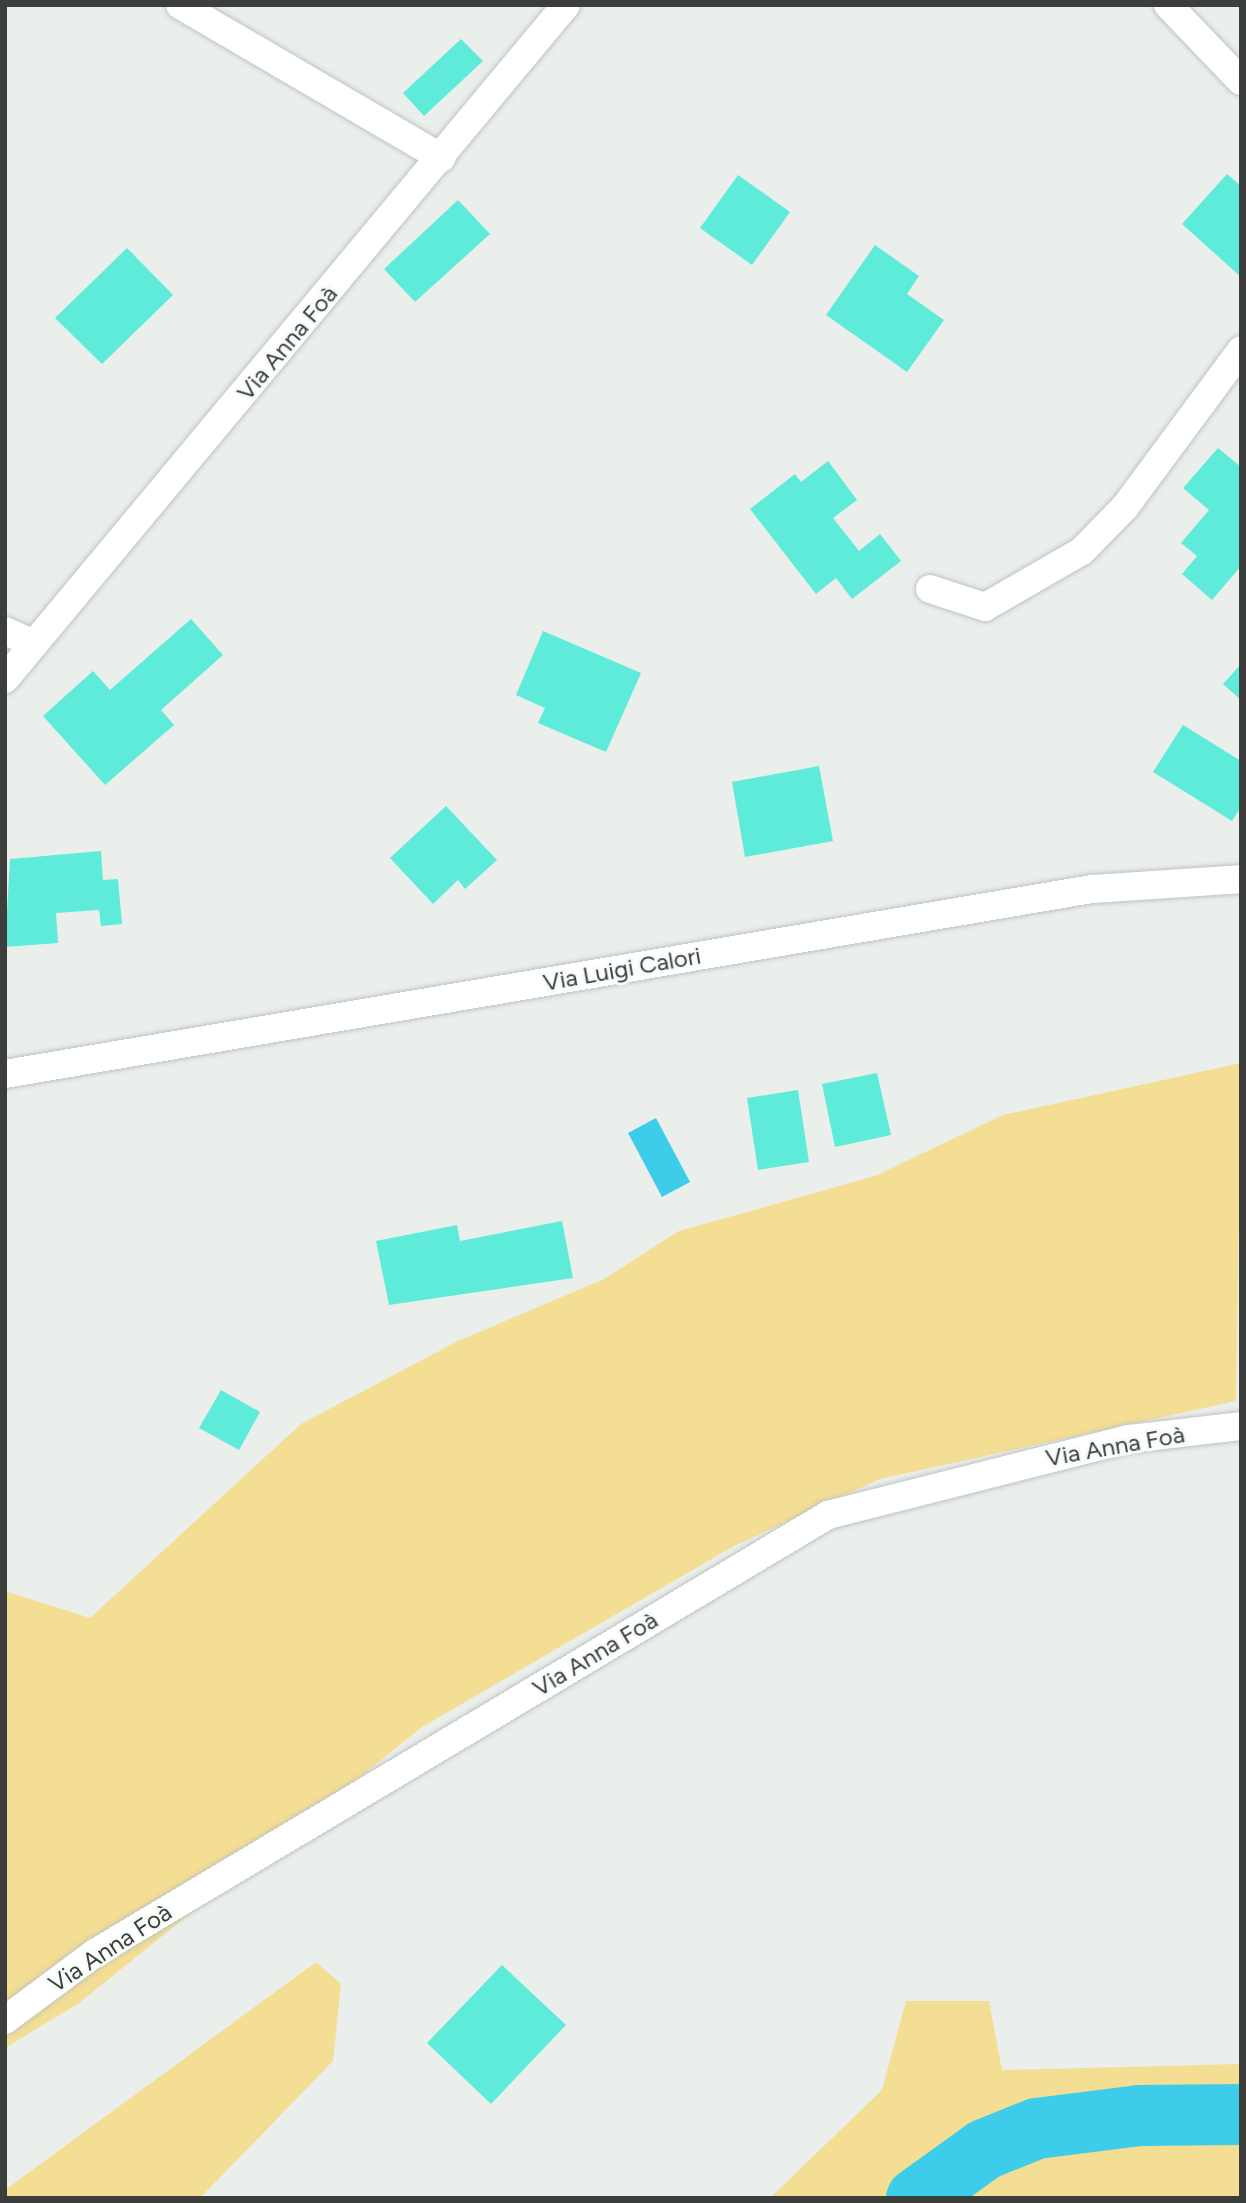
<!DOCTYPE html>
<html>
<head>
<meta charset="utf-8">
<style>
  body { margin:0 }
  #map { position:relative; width:1246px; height:2203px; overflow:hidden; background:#eaefeb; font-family:Figtree,sans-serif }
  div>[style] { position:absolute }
  .green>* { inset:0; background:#f4de93 }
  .water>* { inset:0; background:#3dcce9 }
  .river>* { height:61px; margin:-30.5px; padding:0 30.5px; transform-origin:30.5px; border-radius:30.5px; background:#3dcce9 }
  .building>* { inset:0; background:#5febda }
  .roads { filter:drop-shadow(0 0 2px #bfc4c0) drop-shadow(0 0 2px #bfc4c0) }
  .street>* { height:28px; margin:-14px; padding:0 14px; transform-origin:14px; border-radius:14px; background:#fff }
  span { translate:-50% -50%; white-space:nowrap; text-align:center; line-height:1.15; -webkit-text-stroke:6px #f8fcf9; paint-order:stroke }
  .street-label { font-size:24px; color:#3c3e3c }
  .frame { position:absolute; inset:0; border:7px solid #3c3e3c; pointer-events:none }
</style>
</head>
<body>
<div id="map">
  <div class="green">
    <i style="clip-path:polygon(1241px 1063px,1236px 1401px,880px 1479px,734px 1546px,422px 1727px,79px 2003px,5px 2048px,5px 1591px,90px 1618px,301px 1424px,458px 1341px,604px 1279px,679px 1231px,875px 1176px,1003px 1115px)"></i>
    <i style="clip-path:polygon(316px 1962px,341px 1984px,333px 2061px,200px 2198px,5px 2198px,5px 2190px)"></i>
    <i style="clip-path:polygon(906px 2001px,989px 2001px,1002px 2070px,1241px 2064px,1241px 2198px,770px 2198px,882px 2090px)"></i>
  </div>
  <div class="water">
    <i style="clip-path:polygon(656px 1118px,690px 1182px,662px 1197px,628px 1133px)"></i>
  </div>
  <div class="river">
    <i style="left:916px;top:2198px;width:84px;rotate:-35.8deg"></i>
    <i style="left:984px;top:2149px;width:56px;rotate:-22deg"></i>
    <i style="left:1036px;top:2128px;width:104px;rotate:-7.2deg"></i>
    <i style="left:1139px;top:2115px;width:102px;rotate:-0.6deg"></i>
  </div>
  <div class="building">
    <i style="clip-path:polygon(461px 39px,483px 61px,424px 116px,403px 93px)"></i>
    <i style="clip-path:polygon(1227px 174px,1241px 186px,1241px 277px,1182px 224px)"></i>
    <i style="clip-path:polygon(738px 175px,790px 212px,752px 265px,700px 228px)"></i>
    <i style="clip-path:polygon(458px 200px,490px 234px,415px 302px,384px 269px)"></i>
    <i style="clip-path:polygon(875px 245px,919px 276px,907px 294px,944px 320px,907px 372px,826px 315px)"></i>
    <i style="clip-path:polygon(127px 248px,173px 295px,102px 364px,55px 318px)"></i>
    <i style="clip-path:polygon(1218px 448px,1241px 467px,1241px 566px,1212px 600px,1182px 574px,1197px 556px,1181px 543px,1209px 510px,1183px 488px)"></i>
    <i style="clip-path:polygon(828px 461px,857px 500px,833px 518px,859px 551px,880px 534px,901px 561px,852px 599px,836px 578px,816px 594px,750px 509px,795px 474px,801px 482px)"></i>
    <i style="clip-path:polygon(191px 619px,223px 655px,161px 710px,174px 725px,105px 785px,43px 716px,93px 671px,110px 690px)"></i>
    <i style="clip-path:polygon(543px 631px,641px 673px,606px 752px,538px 723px,545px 708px,516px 695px)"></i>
    <i style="clip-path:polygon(1241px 664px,1241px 700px,1223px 684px)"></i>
    <i style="clip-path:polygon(1183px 725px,1241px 761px,1241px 807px,1232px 821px,1153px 772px)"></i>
    <i style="clip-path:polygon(819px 766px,833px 841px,745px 857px,732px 782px)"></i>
    <i style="clip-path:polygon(446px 806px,497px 860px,465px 889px,458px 880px,433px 904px,390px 858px)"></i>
    <i style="clip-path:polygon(101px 851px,103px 880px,118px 879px,122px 924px,101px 926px,99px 910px,56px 913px,58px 943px,5px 947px,10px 859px)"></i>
    <i style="clip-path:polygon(877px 1073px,891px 1135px,835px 1147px,822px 1084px)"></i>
    <i style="clip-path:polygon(798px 1090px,809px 1162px,758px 1170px,747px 1098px)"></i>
    <i style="clip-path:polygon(562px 1221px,573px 1278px,389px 1305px,376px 1241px,457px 1225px,460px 1241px)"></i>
    <i style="clip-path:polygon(221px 1390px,260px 1412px,239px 1450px,199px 1428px)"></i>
    <i style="clip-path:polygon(502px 1965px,566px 2025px,491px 2104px,427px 2043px)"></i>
  </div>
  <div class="roads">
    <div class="street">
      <i style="left:180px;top:5px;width:303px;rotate:30.3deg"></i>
      <i style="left:1168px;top:5px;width:105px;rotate:46.2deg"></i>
      <i style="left:930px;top:589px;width:58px;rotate:18.1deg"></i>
      <i style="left:985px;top:607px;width:112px;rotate:-30deg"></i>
      <i style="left:1082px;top:551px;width:62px;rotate:-45.7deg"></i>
      <i style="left:1125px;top:507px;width:195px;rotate:-53.5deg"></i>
      <i style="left:5px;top:631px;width:27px;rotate:24deg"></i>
      <i style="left:5px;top:679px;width:877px;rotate:-50.23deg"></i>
      <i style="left:5px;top:1074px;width:1103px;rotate:-9.66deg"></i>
      <i style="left:1092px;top:889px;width:149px;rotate:-3.8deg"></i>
      <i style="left:5px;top:2020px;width:112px;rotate:-36.7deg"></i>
      <i style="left:95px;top:1953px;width:854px;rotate:-30.86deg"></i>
      <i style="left:828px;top:1515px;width:310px;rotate:-14.2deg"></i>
      <i style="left:1129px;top:1439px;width:113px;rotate:-6.6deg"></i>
    </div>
  </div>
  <div class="street-label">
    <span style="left:287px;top:343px;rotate:-50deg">Via Anna Foà</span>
    <span style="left:622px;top:969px;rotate:-10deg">Via Luigi Calori</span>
    <span style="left:1115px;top:1446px;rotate:-10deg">Via Anna Foà</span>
    <span style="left:595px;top:1654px;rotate:-31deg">Via Anna Foà</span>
    <span style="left:110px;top:1948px;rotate:-33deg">Via Anna Foà</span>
  </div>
  <div class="frame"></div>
</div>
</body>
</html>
